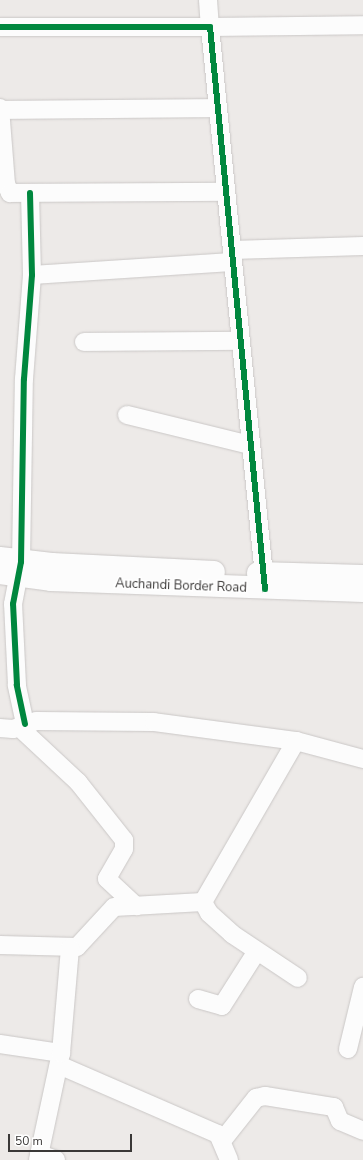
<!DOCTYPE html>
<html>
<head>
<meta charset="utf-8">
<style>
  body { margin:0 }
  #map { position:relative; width:363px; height:1160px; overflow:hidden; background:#edeae8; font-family:"Nunito Sans",sans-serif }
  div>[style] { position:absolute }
  .roads { filter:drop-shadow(0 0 1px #cac7c6) drop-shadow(0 0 1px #cac7c6) }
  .minor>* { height:18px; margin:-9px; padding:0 9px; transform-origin:9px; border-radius:9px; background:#fcfcfc }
  .primary>* { height:22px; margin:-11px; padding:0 11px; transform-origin:11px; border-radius:11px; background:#fcfcfc }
  .cycleway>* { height:6px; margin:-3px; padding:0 3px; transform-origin:3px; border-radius:3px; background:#00873e }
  span { translate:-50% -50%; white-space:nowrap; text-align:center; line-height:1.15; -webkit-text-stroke:3px #fff; paint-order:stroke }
  .street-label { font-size:13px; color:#3a3837 }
  .scale { position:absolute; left:8px; top:1134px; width:124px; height:18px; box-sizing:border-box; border:2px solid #3a3837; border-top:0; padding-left:5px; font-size:12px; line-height:14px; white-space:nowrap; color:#3a3837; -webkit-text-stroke:3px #fff; paint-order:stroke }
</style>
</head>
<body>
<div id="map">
  <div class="roads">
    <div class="minor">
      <i style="left:208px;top:0;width:27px;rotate:86deg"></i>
      <i style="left:210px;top:27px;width:153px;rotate:-0.7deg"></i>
      <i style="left:0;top:27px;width:210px"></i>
      <i style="left:210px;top:27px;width:562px;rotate:84.38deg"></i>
      <i style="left:0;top:108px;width:76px;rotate:85.5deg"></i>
      <i style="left:6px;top:184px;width:10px;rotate:66deg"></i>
      <i style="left:10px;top:193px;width:215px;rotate:-0.3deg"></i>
      <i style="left:0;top:110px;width:217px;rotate:-0.5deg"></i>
      <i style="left:232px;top:250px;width:131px;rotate:-1.7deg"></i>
      <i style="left:32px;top:275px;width:200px;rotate:-3.7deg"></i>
      <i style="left:84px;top:342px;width:155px;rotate:-0.4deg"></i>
      <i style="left:127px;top:415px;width:127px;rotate:13.7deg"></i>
      <i style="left:25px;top:724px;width:40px;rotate:-102deg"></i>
      <i style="left:17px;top:685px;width:81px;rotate:-92.8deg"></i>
      <i style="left:13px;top:604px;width:43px;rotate:-79.2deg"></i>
      <i style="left:21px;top:562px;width:183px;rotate:-89.1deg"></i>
      <i style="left:24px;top:379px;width:104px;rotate:-85.6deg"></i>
      <i style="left:32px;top:275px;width:82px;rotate:-91.4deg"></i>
      <i style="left:19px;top:727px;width:81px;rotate:43deg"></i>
      <i style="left:78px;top:782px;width:74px;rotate:51.6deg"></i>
      <i style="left:124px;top:840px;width:9px;rotate:90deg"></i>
      <i style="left:124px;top:849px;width:34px;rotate:120deg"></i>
      <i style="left:107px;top:879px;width:40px;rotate:43deg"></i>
      <i style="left:0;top:728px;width:13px;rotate:4deg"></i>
      <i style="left:13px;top:729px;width:24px;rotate:-19deg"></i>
      <i style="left:36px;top:721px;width:118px;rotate:0.5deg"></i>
      <i style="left:154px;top:722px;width:143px;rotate:7.6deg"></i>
      <i style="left:203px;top:902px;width:13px;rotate:61deg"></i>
      <i style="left:209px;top:913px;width:31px;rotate:42deg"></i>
      <i style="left:232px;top:934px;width:79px;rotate:33.7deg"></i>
      <i style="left:0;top:945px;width:77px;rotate:1.5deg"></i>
      <i style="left:77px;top:947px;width:54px;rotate:-47.2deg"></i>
      <i style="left:114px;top:907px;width:89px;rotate:-3.2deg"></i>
      <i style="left:203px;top:902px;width:186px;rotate:-60deg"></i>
      <i style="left:296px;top:741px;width:69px;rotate:15deg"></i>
      <i style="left:198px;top:999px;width:25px;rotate:16deg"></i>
      <i style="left:222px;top:1006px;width:65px;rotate:-57.5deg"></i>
      <i style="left:0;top:1044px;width:62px;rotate:8.4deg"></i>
      <i style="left:348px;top:1049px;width:64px;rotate:-76.4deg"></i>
      <i style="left:59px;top:1065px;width:173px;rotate:23.5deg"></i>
      <i style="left:218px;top:1134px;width:28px;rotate:67deg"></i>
      <i style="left:222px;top:1141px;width:55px;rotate:-51.7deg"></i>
      <i style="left:256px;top:1098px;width:9px;rotate:-13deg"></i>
      <i style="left:265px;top:1096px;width:70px;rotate:9.1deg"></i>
      <i style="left:334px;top:1107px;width:15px;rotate:67deg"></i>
      <i style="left:340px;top:1121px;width:25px;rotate:23deg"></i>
      <i style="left:39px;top:1154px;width:18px;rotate:19deg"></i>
      <i style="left:38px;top:1160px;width:109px;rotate:-77.9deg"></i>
      <i style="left:61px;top:1053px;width:105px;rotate:-85.1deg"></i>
    </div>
    <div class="primary">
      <i style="left:0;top:558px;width:52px;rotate:6.6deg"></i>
      <i style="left:52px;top:564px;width:162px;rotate:2.8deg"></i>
      <i style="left:0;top:573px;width:51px;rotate:7.8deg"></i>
      <i style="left:51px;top:580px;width:312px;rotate:2deg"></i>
      <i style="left:258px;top:573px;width:105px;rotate:1.6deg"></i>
    </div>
  </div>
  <div class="cycleway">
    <i style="left:0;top:27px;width:210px"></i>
    <i style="left:210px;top:27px;width:565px;rotate:84.41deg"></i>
    <i style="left:25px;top:724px;width:40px;rotate:-102deg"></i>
    <i style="left:17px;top:685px;width:81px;rotate:-92.8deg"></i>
    <i style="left:13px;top:604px;width:43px;rotate:-79.2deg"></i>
    <i style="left:21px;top:562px;width:183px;rotate:-89.1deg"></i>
    <i style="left:24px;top:379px;width:104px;rotate:-85.6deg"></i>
    <i style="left:32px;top:275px;width:82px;rotate:-91.4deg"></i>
  </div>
  <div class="street-label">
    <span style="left:181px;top:586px;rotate:2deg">Auchandi Border Road</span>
  </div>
  <div class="scale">50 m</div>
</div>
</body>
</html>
